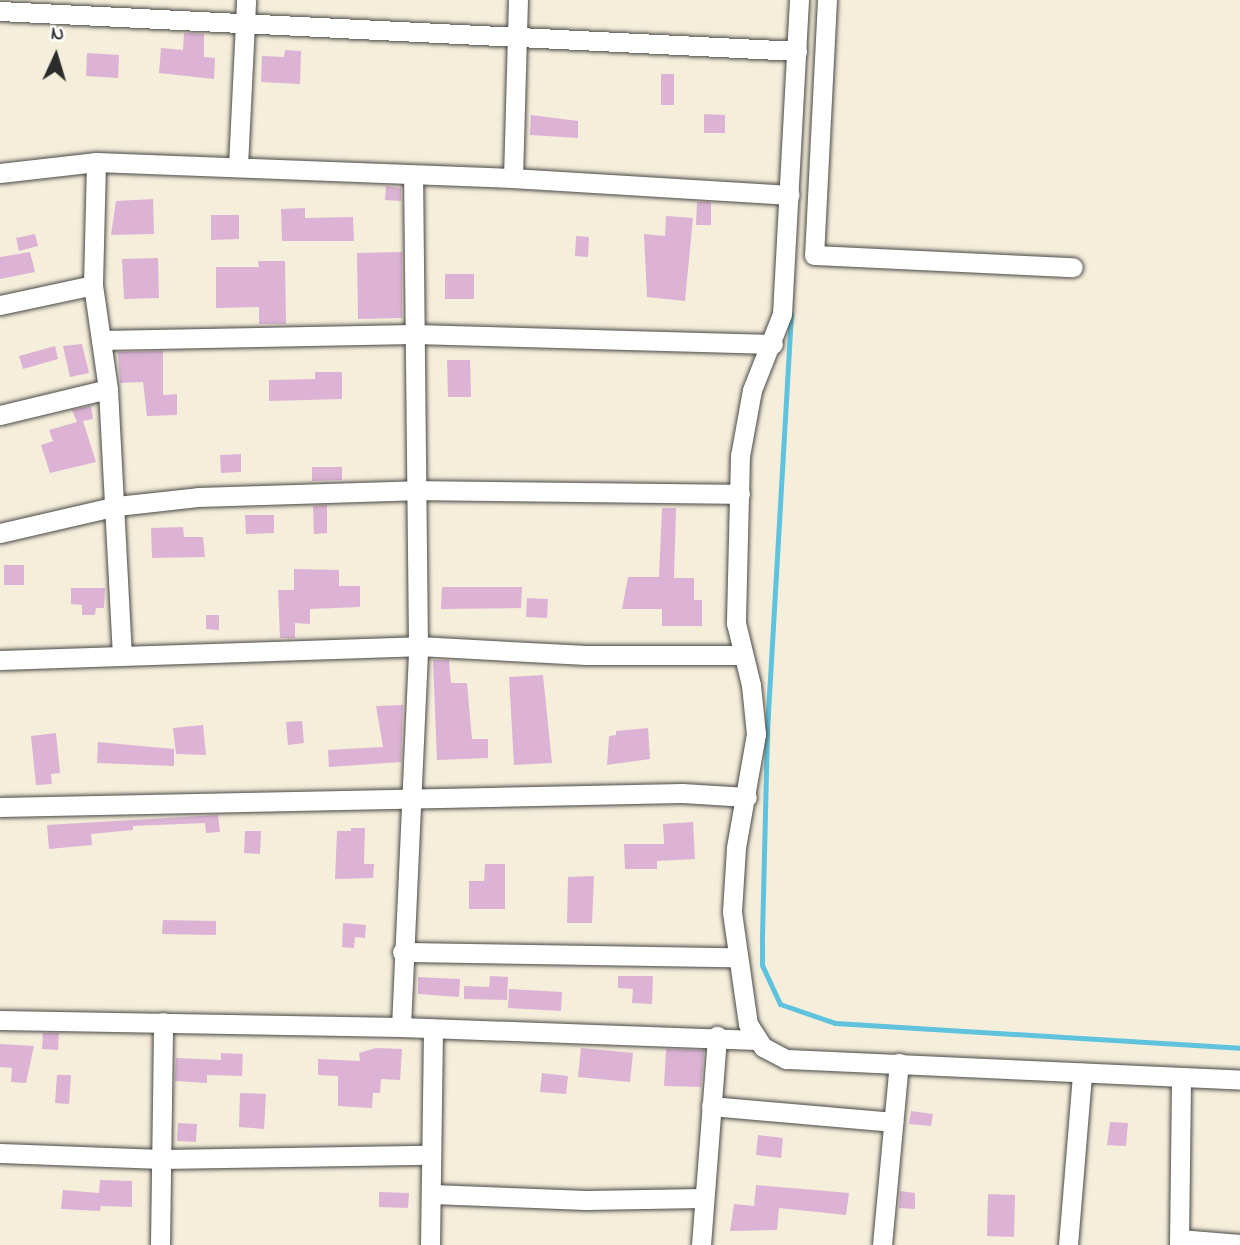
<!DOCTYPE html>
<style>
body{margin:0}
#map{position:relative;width:1240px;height:1245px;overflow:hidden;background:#f5eedb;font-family:"Indie Flower",sans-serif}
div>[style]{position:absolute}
.stream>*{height:5px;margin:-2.5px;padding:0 2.5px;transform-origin:2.5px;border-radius:2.5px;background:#60c3de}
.building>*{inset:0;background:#dcb3d5}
.roads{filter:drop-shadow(0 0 2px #494845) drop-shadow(0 0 2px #494845)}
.minor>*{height:19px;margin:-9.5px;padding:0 9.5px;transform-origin:9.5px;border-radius:9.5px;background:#fff}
span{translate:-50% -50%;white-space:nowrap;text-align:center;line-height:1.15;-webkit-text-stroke:7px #fff;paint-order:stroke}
.north{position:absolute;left:21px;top:21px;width:70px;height:70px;-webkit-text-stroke:5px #fff;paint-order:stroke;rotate:4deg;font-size:19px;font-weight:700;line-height:28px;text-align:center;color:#2b2b2b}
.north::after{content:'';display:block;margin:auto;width:24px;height:32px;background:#2b2b2b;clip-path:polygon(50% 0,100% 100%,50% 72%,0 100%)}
</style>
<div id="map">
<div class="stream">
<i style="left:791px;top:314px;width:418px;rotate:93.3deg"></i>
<i style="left:767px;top:731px;width:209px;rotate:91.4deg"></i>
<i style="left:762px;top:940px;width:25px;rotate:90deg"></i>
<i style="left:762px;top:965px;width:43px;rotate:65.2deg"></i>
<i style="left:780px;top:1004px;width:58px;rotate:19.1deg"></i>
<i style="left:835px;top:1023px;width:406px;rotate:3.5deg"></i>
</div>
<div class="building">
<i style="clip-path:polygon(184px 33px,204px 34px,204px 57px,215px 58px,214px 79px,159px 73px,161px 48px,183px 50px)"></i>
<i style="clip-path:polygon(285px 50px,301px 51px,300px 84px,261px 82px,262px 56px,284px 57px)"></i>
<i style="clip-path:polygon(87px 53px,119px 55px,118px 78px,86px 76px)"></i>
<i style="clip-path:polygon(661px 74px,674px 74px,674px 105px,661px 105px)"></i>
<i style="clip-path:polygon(704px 114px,725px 115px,725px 133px,704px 133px)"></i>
<i style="clip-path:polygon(531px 115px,578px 121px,578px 138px,530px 135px)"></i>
<i style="clip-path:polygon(386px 186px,401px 188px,401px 201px,385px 200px)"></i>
<i style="clip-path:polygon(153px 199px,154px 234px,111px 235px,116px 201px)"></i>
<i style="clip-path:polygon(697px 202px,711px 202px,711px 225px,696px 225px)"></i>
<i style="clip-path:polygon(305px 208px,305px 218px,353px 217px,354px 241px,282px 241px,281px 209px)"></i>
<i style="clip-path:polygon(211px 215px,239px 215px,239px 239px,211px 240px)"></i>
<i style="clip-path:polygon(666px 216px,693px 218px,685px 301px,647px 297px,644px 234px,665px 236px)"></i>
<i style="clip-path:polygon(35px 234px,38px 246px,19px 251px,16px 238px)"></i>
<i style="clip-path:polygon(576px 236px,589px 237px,588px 257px,575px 256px)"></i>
<i style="clip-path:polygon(30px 252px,35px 272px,0 279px,0 257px)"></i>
<i style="clip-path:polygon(402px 252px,402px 318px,358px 319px,357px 253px)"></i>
<i style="clip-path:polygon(158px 258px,159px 298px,124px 299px,122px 259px)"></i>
<i style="clip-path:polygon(258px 261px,285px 261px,286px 324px,259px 324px,259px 307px,216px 308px,216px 267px,259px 267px)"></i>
<i style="clip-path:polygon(445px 274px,474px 274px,474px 299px,445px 299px)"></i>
<i style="clip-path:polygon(82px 344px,89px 373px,70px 377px,63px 346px)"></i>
<i style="clip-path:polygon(55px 346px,58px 359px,23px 369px,19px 356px)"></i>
<i style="clip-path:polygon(163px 351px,163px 395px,177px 394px,177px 415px,147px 416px,143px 382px,120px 383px,118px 352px)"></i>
<i style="clip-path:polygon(447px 360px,470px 360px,471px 397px,448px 397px)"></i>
<i style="clip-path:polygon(315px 372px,342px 372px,342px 399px,269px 401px,269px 380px,315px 379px)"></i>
<i style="clip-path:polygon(91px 406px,93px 419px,83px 421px,96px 462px,50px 473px,41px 445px,53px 441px,49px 430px,77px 422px,72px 410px)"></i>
<i style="clip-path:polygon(241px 454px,241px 472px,221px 473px,220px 455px)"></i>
<i style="clip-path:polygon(312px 467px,342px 467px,342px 480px,312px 481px)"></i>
<i style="clip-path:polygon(327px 505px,327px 533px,314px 534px,313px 506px)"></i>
<i style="clip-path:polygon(662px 508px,676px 508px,674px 578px,694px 578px,694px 600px,702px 600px,702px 626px,662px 626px,662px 609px,622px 609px,628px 577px,659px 577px)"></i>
<i style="clip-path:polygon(245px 515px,274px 515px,274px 533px,246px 534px)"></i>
<i style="clip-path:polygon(183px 527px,184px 537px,203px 537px,205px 557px,152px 558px,151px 528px)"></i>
<i style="clip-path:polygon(4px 565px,24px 565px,24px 585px,4px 585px)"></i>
<i style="clip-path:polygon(294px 569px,339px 570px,339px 586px,360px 586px,360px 607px,310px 609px,310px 624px,295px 623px,295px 638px,280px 638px,278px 590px,294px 590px)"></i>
<i style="clip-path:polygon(442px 587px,522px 587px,521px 608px,441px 609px)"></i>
<i style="clip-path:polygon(71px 588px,105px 588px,104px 608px,96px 608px,95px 615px,82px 615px,82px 605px,71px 604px)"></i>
<i style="clip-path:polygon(527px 598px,548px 599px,547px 618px,526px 617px)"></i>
<i style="clip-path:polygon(206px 615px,219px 615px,219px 630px,206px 629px)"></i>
<i style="clip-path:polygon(433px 660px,449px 660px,451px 683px,467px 683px,472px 739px,488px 739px,488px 758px,437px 760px)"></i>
<i style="clip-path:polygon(543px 675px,552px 763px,514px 765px,509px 677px)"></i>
<i style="clip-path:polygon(403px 705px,401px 762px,329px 767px,328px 750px,383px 747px,376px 706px)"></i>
<i style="clip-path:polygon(302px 721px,304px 743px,288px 745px,286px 722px)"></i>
<i style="clip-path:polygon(203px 725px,206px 755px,176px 754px,173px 728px)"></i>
<i style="clip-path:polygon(648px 728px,650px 759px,607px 765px,609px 736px,616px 735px,616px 731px)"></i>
<i style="clip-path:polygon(56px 733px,60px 773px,51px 774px,52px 784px,36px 785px,31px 736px)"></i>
<i style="clip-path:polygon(98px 742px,174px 749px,174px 766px,97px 763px)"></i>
<i style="clip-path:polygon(218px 815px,220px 832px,206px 833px,205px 823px,133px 826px,133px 830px,91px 834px,92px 845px,49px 849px,47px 825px)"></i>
<i style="clip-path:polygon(693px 822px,695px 859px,657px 861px,657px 869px,625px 869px,624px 844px,664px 844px,663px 824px)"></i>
<i style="clip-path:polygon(351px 828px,365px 828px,364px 864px,374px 864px,373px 878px,335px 879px,337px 831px,351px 831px)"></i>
<i style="clip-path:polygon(245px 831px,261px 831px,260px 854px,244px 853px)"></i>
<i style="clip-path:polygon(485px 864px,505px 864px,505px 909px,469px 909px,469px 881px,484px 881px)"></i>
<i style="clip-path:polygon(594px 876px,592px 923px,567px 923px,568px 877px)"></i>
<i style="clip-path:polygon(163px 920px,216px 921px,216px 935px,162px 934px)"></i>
<i style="clip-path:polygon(343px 923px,366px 925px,365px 938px,355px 937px,354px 948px,342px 947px)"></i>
<i style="clip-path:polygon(490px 976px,508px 977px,507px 1000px,464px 999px,464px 986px,489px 987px)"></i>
<i style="clip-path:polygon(618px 976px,653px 976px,652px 1004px,632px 1003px,633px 989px,618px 988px)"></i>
<i style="clip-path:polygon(418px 977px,460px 979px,459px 997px,418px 994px)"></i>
<i style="clip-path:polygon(509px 989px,562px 992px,561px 1011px,508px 1008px)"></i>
<i style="clip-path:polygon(43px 1033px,59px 1033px,58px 1050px,42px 1049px)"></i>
<i style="clip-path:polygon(0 1044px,34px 1046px,26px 1083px,11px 1082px,12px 1068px,0 1067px)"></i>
<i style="clip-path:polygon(376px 1048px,402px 1049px,400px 1080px,381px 1079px,380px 1093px,373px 1093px,372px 1108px,338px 1106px,338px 1076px,318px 1075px,318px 1059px,360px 1061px,359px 1053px)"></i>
<i style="clip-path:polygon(581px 1048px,633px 1053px,630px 1082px,578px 1077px)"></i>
<i style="clip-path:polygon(666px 1049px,704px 1050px,701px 1087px,664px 1086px)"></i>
<i style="clip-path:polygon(221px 1053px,243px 1054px,242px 1076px,207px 1075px,207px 1083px,175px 1081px,176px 1058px,221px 1060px)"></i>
<i style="clip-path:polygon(542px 1073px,568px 1076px,566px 1094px,540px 1092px)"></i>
<i style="clip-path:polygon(57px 1075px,71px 1075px,69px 1104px,55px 1103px)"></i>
<i style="clip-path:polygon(240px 1093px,266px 1094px,264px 1129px,239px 1127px)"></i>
<i style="clip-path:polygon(911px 1111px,933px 1114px,931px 1126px,909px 1124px)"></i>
<i style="clip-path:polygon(1110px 1122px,1128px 1123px,1126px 1146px,1107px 1145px)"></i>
<i style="clip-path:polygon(178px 1123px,197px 1124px,196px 1142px,177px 1141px)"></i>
<i style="clip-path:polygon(758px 1135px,783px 1138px,781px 1158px,756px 1155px)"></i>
<i style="clip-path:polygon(100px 1180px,132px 1181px,132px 1207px,101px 1206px,100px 1211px,61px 1209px,63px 1190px,99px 1193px)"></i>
<i style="clip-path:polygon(756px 1185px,849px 1193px,846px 1215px,779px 1208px,777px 1230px,730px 1231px,734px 1204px,754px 1206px)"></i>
<i style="clip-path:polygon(900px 1191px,915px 1193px,915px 1209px,899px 1208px)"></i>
<i style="clip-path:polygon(379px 1192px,409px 1193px,408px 1208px,379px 1207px)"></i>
<i style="clip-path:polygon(988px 1194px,1015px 1195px,1014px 1237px,987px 1236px)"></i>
</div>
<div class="roads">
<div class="minor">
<i style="left:799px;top:0;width:314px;rotate:93.1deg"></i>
<i style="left:782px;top:314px;width:82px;rotate:111.5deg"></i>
<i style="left:752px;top:390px;width:67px;rotate:100.3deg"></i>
<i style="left:740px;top:456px;width:167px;rotate:91.4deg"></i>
<i style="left:736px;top:623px;width:64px;rotate:76.4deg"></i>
<i style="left:751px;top:685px;width:49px;rotate:84.2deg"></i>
<i style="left:756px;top:734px;width:116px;rotate:100deg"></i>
<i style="left:736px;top:848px;width:64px;rotate:93.6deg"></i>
<i style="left:732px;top:912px;width:113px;rotate:81.9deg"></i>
<i style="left:748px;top:1024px;width:27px;rotate:57deg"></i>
<i style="left:763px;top:1047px;width:26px;rotate:28deg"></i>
<i style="left:786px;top:1059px;width:454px;rotate:2.6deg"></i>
<i style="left:827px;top:0;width:255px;rotate:92.9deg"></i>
<i style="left:814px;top:255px;width:259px;rotate:2.7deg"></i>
<i style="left:0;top:11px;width:798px;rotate:2.87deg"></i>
<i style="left:96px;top:162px;width:123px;rotate:91.4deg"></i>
<i style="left:93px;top:285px;width:105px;rotate:81.8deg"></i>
<i style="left:108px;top:389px;width:264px;rotate:87deg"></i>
<i style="left:238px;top:166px;width:166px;rotate:-87.2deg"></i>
<i style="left:0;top:173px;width:97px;rotate:-6.5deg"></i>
<i style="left:96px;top:162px;width:417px;rotate:2.2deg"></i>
<i style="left:513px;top:178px;width:277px;rotate:3.5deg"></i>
<i style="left:513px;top:178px;width:178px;rotate:-88.4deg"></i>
<i style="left:0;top:305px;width:95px;rotate:-12.1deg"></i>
<i style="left:101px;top:340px;width:313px;rotate:-1.1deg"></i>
<i style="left:414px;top:334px;width:359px;rotate:1.6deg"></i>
<i style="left:0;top:415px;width:111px;rotate:-13.5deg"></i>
<i style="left:0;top:533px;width:120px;rotate:-13deg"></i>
<i style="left:117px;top:506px;width:81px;rotate:-6.3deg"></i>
<i style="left:198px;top:497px;width:218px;rotate:-1.8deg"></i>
<i style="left:416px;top:490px;width:324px;rotate:0.7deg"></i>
<i style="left:0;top:660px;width:418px;rotate:-1.9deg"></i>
<i style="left:418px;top:646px;width:168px;rotate:3.1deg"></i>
<i style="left:586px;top:655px;width:157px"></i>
<i style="left:0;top:807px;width:682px;rotate:-1.18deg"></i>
<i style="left:682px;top:793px;width:65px;rotate:3.5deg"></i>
<i style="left:402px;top:952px;width:333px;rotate:0.9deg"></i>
<i style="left:0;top:1020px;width:401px;rotate:1deg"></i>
<i style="left:401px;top:1027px;width:356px;rotate:2.1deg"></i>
<i style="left:401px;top:1027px;width:381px;rotate:-87.4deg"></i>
<i style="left:418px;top:646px;width:470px;rotate:-90.6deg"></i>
<i style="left:711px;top:1106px;width:183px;rotate:5deg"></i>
<i style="left:0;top:1153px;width:162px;rotate:2.1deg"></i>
<i style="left:162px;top:1159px;width:267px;rotate:-0.9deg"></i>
<i style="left:432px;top:1194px;width:154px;rotate:2.2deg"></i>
<i style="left:586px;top:1200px;width:117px;rotate:-1deg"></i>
<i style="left:1179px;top:1239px;width:61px;rotate:4.7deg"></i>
<i style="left:160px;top:1245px;width:223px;rotate:-89.2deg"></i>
<i style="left:430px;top:1245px;width:216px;rotate:-89.2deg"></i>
<i style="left:701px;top:1245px;width:210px;rotate:-85.6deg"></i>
<i style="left:882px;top:1245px;width:183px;rotate:-84.7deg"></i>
<i style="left:1068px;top:1245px;width:173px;rotate:-85.3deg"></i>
<i style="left:1179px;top:1245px;width:168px;rotate:-89.3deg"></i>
</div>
</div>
<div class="north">N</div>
</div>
